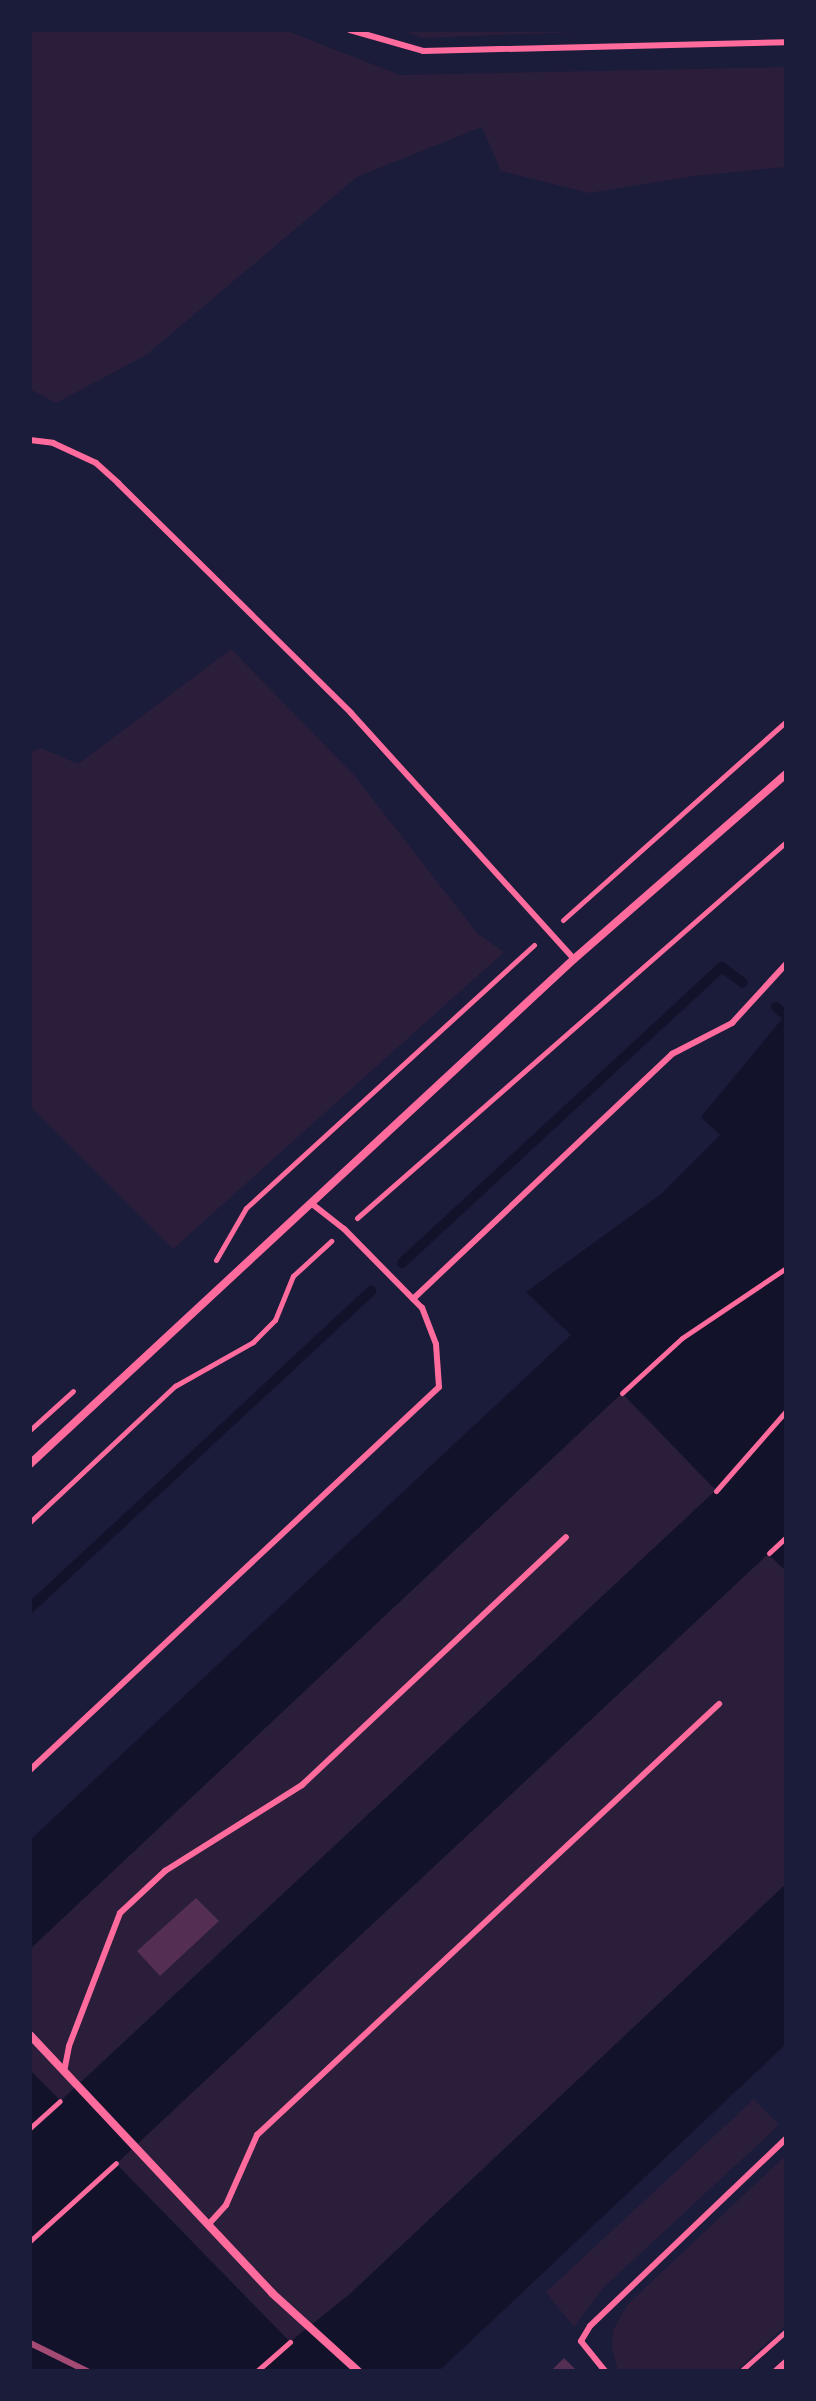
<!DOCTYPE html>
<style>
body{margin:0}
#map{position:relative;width:816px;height:2401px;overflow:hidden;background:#1b1b3a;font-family:"Source Sans 3",sans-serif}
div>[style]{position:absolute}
.green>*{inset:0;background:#2a1e3b}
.water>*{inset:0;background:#12122b}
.stream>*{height:10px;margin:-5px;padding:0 5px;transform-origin:5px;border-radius:5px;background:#12122b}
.building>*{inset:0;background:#542f53}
.path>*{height:5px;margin:-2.5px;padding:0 2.5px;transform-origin:2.5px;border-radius:2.5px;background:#ff6b9d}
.service>*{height:6px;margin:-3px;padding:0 3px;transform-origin:3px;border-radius:3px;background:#ff6b9d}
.minor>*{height:8px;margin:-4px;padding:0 4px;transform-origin:4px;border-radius:4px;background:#ff6b9d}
.rail>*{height:6px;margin:-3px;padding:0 3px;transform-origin:3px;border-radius:3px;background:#a44b75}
span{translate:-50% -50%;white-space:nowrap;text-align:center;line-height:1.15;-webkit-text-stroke:6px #1b1b3a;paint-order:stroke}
.frame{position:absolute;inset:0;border:32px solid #1b1b3a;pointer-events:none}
</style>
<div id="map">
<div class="green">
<i style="clip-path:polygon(30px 30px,285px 30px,400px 75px,786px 67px,786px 167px,694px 176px,589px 193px,501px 171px,482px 127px,357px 177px,146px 355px,56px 403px,30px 389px)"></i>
<i style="clip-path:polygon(400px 30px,629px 30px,423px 38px)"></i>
<i style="clip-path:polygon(231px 649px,353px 774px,478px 934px,504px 952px,173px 1249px,30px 1106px,30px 752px,41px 748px,78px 764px)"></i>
<i style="clip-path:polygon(622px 1393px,716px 1491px,60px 2101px,30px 2070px,30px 1949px)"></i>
<i style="clip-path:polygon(769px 1553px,786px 1571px,786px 1884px,350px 2294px,290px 2342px,116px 2163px)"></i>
<i style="clip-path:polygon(754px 2099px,779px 2125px,602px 2289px,574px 2327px,546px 2292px)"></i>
<i style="clip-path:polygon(786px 2155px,786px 2325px,736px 2371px,618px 2371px,612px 2348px,613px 2330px,628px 2304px)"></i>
</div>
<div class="water">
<i style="clip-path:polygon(786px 1014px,786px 1571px,768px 1554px,116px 2164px,290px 2342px,350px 2294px,786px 1884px,786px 2044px,439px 2371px,30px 2371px,30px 2070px,61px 2101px,716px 1490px,622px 1393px,30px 1949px,30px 1840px,571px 1335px,526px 1292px,661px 1194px,720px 1135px,701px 1117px)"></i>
</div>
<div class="stream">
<i style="left:776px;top:1007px;width:12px;rotate:42deg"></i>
<i style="left:402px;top:1263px;width:436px;rotate:-42.8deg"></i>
<i style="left:722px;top:967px;width:26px;rotate:37deg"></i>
<i style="left:30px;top:1608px;width:466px;rotate:-42.9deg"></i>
</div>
<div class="building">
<i style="clip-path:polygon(196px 1898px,219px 1921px,160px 1976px,137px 1951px)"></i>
<i style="clip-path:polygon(564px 2358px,577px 2371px,551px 2371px)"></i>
</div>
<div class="path">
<i style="left:563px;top:920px;width:299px;rotate:-41.7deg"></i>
<i style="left:357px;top:1218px;width:570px;rotate:-41.23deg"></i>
<i style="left:216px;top:1260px;width:60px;rotate:-60deg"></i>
<i style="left:246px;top:1208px;width:390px;rotate:-42.4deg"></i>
<i style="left:622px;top:1393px;width:81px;rotate:-42.5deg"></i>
<i style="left:682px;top:1338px;width:125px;rotate:-33.9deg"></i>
<i style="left:30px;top:1430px;width:58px;rotate:-42.2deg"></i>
<i style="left:716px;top:1491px;width:106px;rotate:-48.8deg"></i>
<i style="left:30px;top:1522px;width:199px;rotate:-43.2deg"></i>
<i style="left:175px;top:1386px;width:90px;rotate:-29.4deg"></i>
<i style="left:253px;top:1342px;width:31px;rotate:-45deg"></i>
<i style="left:275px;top:1320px;width:48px;rotate:-67.8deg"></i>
<i style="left:293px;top:1276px;width:52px;rotate:-42.6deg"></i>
<i style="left:769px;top:1553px;width:23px;rotate:-43deg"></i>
<i style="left:30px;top:2128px;width:40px;rotate:-42deg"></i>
<i style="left:30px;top:2241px;width:116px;rotate:-42.2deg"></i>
<i style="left:257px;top:2371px;width:44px;rotate:-41.3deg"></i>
<i style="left:741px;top:2371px;width:60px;rotate:-41.6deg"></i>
</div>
<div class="service">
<i style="left:350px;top:30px;width:76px;rotate:16deg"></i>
<i style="left:423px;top:51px;width:363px;rotate:-1.4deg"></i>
<i style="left:30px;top:440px;width:23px;rotate:7deg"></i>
<i style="left:53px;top:443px;width:47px;rotate:24.9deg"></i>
<i style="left:96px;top:463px;width:30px;rotate:42deg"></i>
<i style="left:118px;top:483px;width:327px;rotate:44.6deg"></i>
<i style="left:351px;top:713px;width:332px;rotate:47.8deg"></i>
<i style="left:413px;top:1299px;width:357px;rotate:-43.4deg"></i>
<i style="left:672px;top:1054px;width:68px;rotate:-27.3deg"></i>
<i style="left:732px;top:1023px;width:80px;rotate:-47.5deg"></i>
<i style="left:30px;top:1770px;width:560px;rotate:-43.12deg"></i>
<i style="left:439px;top:1387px;width:43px;rotate:-94deg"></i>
<i style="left:436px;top:1344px;width:39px;rotate:-111deg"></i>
<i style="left:422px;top:1308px;width:111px;rotate:-134.6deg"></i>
<i style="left:344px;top:1229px;width:42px;rotate:-141.8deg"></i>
<i style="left:64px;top:2072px;width:26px;rotate:-79deg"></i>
<i style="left:69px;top:2046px;width:142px;rotate:-69deg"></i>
<i style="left:120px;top:1913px;width:62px;rotate:-43deg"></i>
<i style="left:165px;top:1871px;width:162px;rotate:-32.1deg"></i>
<i style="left:302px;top:1785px;width:362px;rotate:-43.2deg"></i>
<i style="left:208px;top:2225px;width:27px;rotate:-48deg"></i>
<i style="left:226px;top:2205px;width:77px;rotate:-66.1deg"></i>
<i style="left:257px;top:2135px;width:632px;rotate:-43.01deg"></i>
<i style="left:605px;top:2371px;width:38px;rotate:-129deg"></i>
<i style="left:581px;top:2341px;width:17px;rotate:-59deg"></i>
<i style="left:590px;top:2326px;width:271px;rotate:-43.7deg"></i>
</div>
<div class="minor">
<i style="left:30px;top:1464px;width:742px;rotate:-42.87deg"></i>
<i style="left:574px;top:959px;width:281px;rotate:-41.1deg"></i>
<i style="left:30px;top:2035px;width:354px;rotate:46.8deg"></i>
<i style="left:272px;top:2293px;width:116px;rotate:42.2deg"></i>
<i style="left:777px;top:2371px;width:12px;rotate:-42deg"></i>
</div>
<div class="rail">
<i style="left:30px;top:2343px;width:64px;rotate:26.2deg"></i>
</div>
<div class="frame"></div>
</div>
